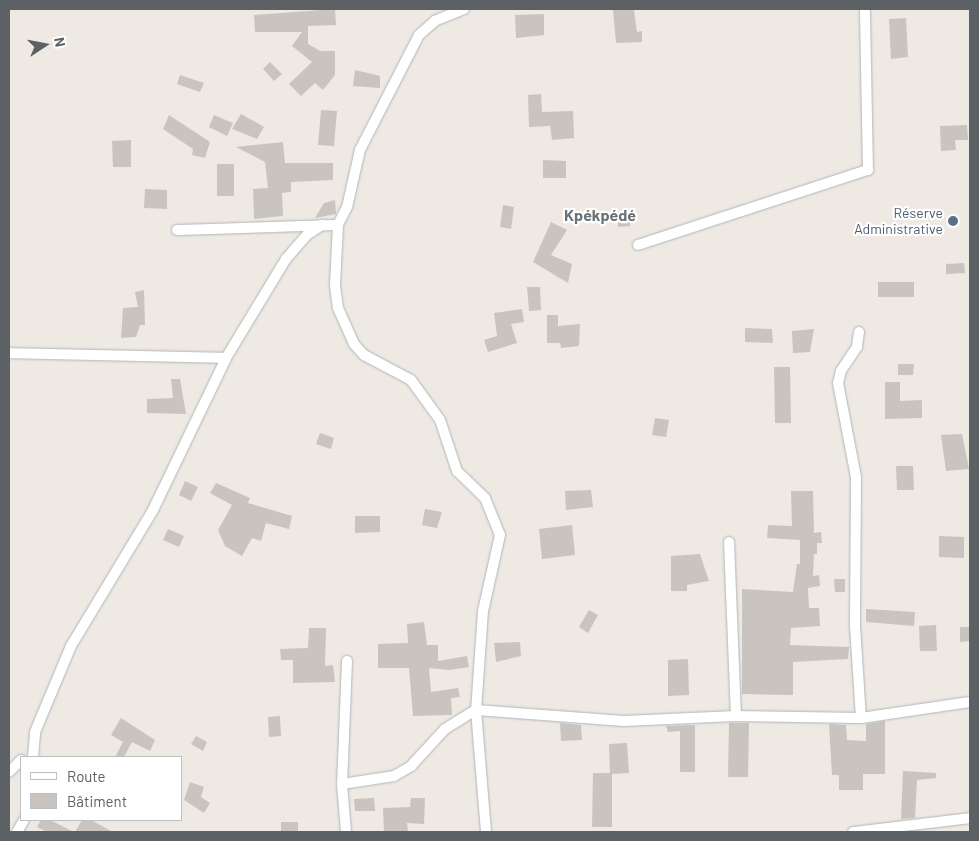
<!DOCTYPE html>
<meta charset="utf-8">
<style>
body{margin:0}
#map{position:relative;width:979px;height:841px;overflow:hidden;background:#eee9e3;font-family:Barlow,sans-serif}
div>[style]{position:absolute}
.building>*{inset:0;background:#c9c4bf}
.roads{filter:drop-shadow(0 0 1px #b1b5b8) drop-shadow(0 0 1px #b1b5b8)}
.street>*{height:10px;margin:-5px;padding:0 5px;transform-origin:5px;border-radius:5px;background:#fff}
.dots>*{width:14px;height:14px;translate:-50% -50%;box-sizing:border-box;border:2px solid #fff;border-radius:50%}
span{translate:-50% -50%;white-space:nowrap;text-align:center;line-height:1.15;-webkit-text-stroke:4.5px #fff;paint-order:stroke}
.service-label{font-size:14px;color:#4e5e75}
.right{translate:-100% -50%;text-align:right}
.quarter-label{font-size:16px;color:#6c7376;font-weight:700}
.frame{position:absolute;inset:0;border:10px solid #5b6164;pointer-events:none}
.legend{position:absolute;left:20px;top:756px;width:162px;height:65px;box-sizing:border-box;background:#fff;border:1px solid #bdc0c1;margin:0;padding:6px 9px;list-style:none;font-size:15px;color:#5b6164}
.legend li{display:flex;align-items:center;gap:10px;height:25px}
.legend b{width:25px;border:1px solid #bdc0c1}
.north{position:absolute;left:20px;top:20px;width:50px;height:50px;-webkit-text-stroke:4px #fff;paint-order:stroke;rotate:79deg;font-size:14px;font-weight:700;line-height:20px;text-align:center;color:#5b6164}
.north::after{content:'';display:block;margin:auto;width:18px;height:22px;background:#5b6164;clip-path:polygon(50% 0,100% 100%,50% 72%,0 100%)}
</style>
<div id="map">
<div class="building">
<i style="clip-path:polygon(335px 9px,336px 25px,308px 26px,308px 44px,320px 51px,335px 51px,335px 75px,323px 90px,315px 83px,301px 96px,289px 84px,312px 62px,292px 46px,302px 32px,255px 32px,254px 15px)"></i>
<i style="clip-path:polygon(613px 9px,634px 10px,637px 32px,642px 31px,642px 42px,616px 43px)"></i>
<i style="clip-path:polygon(544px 14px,544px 35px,516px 38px,515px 15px)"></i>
<i style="clip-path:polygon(906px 18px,908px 57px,891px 59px,889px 19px)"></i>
<i style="clip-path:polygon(270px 62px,282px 74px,274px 81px,263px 69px)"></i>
<i style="clip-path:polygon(355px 70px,380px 76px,380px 88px,353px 86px)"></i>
<i style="clip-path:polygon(180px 75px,204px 83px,200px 92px,177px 84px)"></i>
<i style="clip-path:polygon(541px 94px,542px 112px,573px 111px,574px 138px,552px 140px,550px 126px,529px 127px,528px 95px)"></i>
<i style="clip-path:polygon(321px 110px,337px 111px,334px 146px,318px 145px)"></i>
<i style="clip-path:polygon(241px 114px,264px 127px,257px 139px,232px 129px)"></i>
<i style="clip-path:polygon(169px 115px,210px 142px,205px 158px,192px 155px,193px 149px,163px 129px)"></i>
<i style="clip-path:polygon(214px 115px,233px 123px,227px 136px,209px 127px)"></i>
<i style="clip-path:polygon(967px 125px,968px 140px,955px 140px,956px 150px,941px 151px,940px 126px)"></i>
<i style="clip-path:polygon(131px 140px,131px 167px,113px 167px,112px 141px)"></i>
<i style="clip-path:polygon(283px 142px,285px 163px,333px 163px,333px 180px,291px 182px,291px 192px,282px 193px,283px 216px,254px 219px,253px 189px,268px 188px,265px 162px,236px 147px)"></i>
<i style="clip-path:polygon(543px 160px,566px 161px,566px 178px,543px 178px)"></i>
<i style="clip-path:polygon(217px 164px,234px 164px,234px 196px,217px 196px)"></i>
<i style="clip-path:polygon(145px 189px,167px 190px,167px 209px,144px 208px)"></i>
<i style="clip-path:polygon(335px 200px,336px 214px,315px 218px,324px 203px)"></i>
<i style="clip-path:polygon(503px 205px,514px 207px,511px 229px,500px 227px)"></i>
<i style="clip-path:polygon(618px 213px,630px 213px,630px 226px,618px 227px)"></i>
<i style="clip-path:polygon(551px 222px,567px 230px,551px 255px,572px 264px,568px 283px,533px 262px)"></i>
<i style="clip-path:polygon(964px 263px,965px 273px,946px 274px,946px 264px)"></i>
<i style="clip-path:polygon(878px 282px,914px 282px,914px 297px,878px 297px)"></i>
<i style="clip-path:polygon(527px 287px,540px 287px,541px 310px,529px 311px)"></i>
<i style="clip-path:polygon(144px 290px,145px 325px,140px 325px,136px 337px,121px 338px,123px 308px,138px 307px,135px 292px)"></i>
<i style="clip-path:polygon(522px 309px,524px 322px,511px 324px,517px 343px,488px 352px,484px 340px,497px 336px,494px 313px)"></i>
<i style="clip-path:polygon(547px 315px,558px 315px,558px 326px,580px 324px,579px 346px,561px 348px,560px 343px,547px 343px)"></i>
<i style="clip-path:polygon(745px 328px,772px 329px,773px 343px,745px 342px)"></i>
<i style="clip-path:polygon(814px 329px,810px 352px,793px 353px,792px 331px)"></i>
<i style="clip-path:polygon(898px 364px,914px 364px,913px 375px,898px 375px)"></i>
<i style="clip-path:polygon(774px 367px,790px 367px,791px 423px,775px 423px)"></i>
<i style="clip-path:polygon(171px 379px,180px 379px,186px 414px,147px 413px,147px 399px,173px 398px)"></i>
<i style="clip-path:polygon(885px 382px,900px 382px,900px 401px,922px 400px,922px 418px,885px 419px)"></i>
<i style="clip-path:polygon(655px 418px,669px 420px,666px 437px,652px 435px)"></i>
<i style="clip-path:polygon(320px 433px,334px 438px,331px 449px,316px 444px)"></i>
<i style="clip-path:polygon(962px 434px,969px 469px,946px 471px,941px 435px)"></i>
<i style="clip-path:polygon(896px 466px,913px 466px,914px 490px,897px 490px)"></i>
<i style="clip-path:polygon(185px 481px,198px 487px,191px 501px,179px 495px)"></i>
<i style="clip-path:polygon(216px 483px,250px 498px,248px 503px,292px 516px,289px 529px,266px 523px,261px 541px,252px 538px,242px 556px,225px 546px,218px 530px,232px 505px,210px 493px)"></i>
<i style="clip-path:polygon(591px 490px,593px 507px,566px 510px,565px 491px)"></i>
<i style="clip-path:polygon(791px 491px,813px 491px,814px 533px,821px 532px,822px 543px,817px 543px,817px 554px,814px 554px,813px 576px,819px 575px,820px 586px,808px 588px,809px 608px,819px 608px,820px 626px,791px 628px,790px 645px,849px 647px,848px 659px,793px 662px,793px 695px,742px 694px,742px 589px,793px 592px,797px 564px,800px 564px,800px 540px,767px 538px,768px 525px,792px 526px)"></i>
<i style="clip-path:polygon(425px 509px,442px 512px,437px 528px,422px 525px)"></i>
<i style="clip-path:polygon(355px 516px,380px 516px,380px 532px,355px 533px)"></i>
<i style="clip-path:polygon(572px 525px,575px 555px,542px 559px,539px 529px)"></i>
<i style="clip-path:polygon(168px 529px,184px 536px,179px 547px,163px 540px)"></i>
<i style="clip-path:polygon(939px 536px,964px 537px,964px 558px,939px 557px)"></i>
<i style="clip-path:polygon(700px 554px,709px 581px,687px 585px,687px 591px,671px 591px,671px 556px)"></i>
<i style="clip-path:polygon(834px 579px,845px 579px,845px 592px,835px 592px)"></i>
<i style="clip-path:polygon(866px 609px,915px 612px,914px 626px,866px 622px)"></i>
<i style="clip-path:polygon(589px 610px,598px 615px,588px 633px,579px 627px)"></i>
<i style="clip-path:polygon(424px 622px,427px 645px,438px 645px,438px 661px,467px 656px,469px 667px,449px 670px,429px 668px,431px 692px,458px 688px,460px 697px,451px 698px,452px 715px,413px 716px,409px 668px,378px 668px,378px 644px,408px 643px,407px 624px)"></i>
<i style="clip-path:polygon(936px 625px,937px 651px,920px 651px,919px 626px)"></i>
<i style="clip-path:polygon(960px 627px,969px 627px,969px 641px,960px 642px)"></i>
<i style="clip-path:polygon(309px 628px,326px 628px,325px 666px,333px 665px,335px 682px,293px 683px,293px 660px,281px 660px,280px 649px,308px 648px)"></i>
<i style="clip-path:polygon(520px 642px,521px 656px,496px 662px,494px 643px)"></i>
<i style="clip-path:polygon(688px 659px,689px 695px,668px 696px,668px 660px)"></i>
<i style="clip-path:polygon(280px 716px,281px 736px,269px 737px,268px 717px)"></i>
<i style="clip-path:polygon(121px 718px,155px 740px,150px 751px,132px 742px,124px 757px,115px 757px,123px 742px,111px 735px)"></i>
<i style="clip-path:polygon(885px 721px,885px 774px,863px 774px,863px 790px,839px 790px,839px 775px,832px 775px,829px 724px,846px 725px,847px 740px,866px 741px,866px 724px)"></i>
<i style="clip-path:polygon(560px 723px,581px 725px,582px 740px,561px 741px)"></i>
<i style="clip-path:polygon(729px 723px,749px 723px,748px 777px,728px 777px)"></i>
<i style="clip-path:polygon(695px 725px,695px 772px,680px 772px,680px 731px,668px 732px,666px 726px)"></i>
<i style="clip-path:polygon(196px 736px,207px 742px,203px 751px,191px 744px)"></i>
<i style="clip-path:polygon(627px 743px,629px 773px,612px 774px,612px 827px,592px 827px,593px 773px,610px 773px,609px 744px)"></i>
<i style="clip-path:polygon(903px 771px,936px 773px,936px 778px,917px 780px,915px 818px,901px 819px)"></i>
<i style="clip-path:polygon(190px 782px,204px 787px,201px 797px,210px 803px,204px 813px,184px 800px)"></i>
<i style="clip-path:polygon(374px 798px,375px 811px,355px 811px,354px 799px)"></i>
<i style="clip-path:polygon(411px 798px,425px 798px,424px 824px,407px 823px,408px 832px,384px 832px,383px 808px,410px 807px)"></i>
<i style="clip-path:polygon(41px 820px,50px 820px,74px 832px,47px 832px,37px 827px)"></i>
<i style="clip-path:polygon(82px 820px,91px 820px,113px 832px,75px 832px)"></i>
<i style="clip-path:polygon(281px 822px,298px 822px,298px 832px,281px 832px)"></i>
</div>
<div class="roads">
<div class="street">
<i style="left:464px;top:9px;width:31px;rotate:158deg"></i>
<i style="left:435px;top:21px;width:21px;rotate:139deg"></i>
<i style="left:419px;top:35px;width:129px;rotate:117.2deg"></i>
<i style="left:360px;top:150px;width:58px;rotate:102.8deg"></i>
<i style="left:347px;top:207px;width:20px;rotate:117deg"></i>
<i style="left:338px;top:225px;width:60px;rotate:92.9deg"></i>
<i style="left:335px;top:285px;width:23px;rotate:83deg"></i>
<i style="left:338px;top:308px;width:39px;rotate:66deg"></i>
<i style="left:354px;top:344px;width:15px;rotate:48deg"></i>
<i style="left:364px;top:355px;width:53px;rotate:28deg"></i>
<i style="left:411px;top:380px;width:49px;rotate:54.1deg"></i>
<i style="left:440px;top:420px;width:54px;rotate:71.6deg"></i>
<i style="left:457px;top:471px;width:39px;rotate:44deg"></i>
<i style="left:485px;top:498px;width:40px;rotate:68deg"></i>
<i style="left:500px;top:535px;width:78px;rotate:102.6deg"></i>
<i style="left:483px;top:611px;width:99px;rotate:94deg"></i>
<i style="left:476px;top:710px;width:122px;rotate:85.3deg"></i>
<i style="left:177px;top:230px;width:161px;rotate:-1.8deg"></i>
<i style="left:638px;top:245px;width:242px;rotate:-18.1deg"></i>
<i style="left:868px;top:170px;width:161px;rotate:-91.1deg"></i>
<i style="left:859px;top:332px;width:15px;rotate:98deg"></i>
<i style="left:857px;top:347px;width:29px;rotate:124deg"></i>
<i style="left:841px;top:371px;width:12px;rotate:104deg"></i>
<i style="left:838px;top:383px;width:96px;rotate:79.2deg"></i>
<i style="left:856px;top:477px;width:149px;rotate:90.4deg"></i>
<i style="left:855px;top:626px;width:92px;rotate:86.3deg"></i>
<i style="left:9px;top:353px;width:217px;rotate:1.3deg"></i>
<i style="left:729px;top:542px;width:174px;rotate:87.7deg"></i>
<i style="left:347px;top:661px;width:123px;rotate:92.3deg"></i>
<i style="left:342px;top:784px;width:53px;rotate:-8.7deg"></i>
<i style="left:394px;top:776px;width:20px;rotate:-30deg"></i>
<i style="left:411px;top:766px;width:50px;rotate:-47.4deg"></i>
<i style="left:445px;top:729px;width:36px;rotate:-32deg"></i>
<i style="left:476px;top:710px;width:148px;rotate:4.3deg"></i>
<i style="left:624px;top:721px;width:112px;rotate:-2.6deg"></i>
<i style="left:736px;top:716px;width:125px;rotate:0.9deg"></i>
<i style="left:861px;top:718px;width:110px;rotate:-8.4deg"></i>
<i style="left:33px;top:757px;width:25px;rotate:-85deg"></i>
<i style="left:35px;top:732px;width:93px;rotate:-67.3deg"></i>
<i style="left:71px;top:646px;width:159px;rotate:-58.9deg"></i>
<i style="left:153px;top:510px;width:169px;rotate:-64.3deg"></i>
<i style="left:226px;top:358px;width:116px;rotate:-58.8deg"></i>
<i style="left:286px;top:259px;width:33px;rotate:-49deg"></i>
<i style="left:308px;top:234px;width:17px;rotate:-33deg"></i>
<i style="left:9px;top:772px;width:17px;rotate:-45deg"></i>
<i style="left:342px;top:784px;width:48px;rotate:85.2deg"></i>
<i style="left:17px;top:832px;width:14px;rotate:-60deg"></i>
<i style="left:853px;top:832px;width:118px;rotate:-6.8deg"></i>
</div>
</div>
<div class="dots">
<i style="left:953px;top:221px;background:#5c6f8a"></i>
</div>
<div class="service-label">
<span class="right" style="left:943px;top:221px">Réserve<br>Administrative</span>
</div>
<div class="quarter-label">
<span style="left:600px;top:215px">Kpékpédé</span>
</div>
<div class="frame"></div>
<ul class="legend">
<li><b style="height:6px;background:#fff"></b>Route</li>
<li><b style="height:14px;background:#c9c4bf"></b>Bâtiment</li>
</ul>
<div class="north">N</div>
</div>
